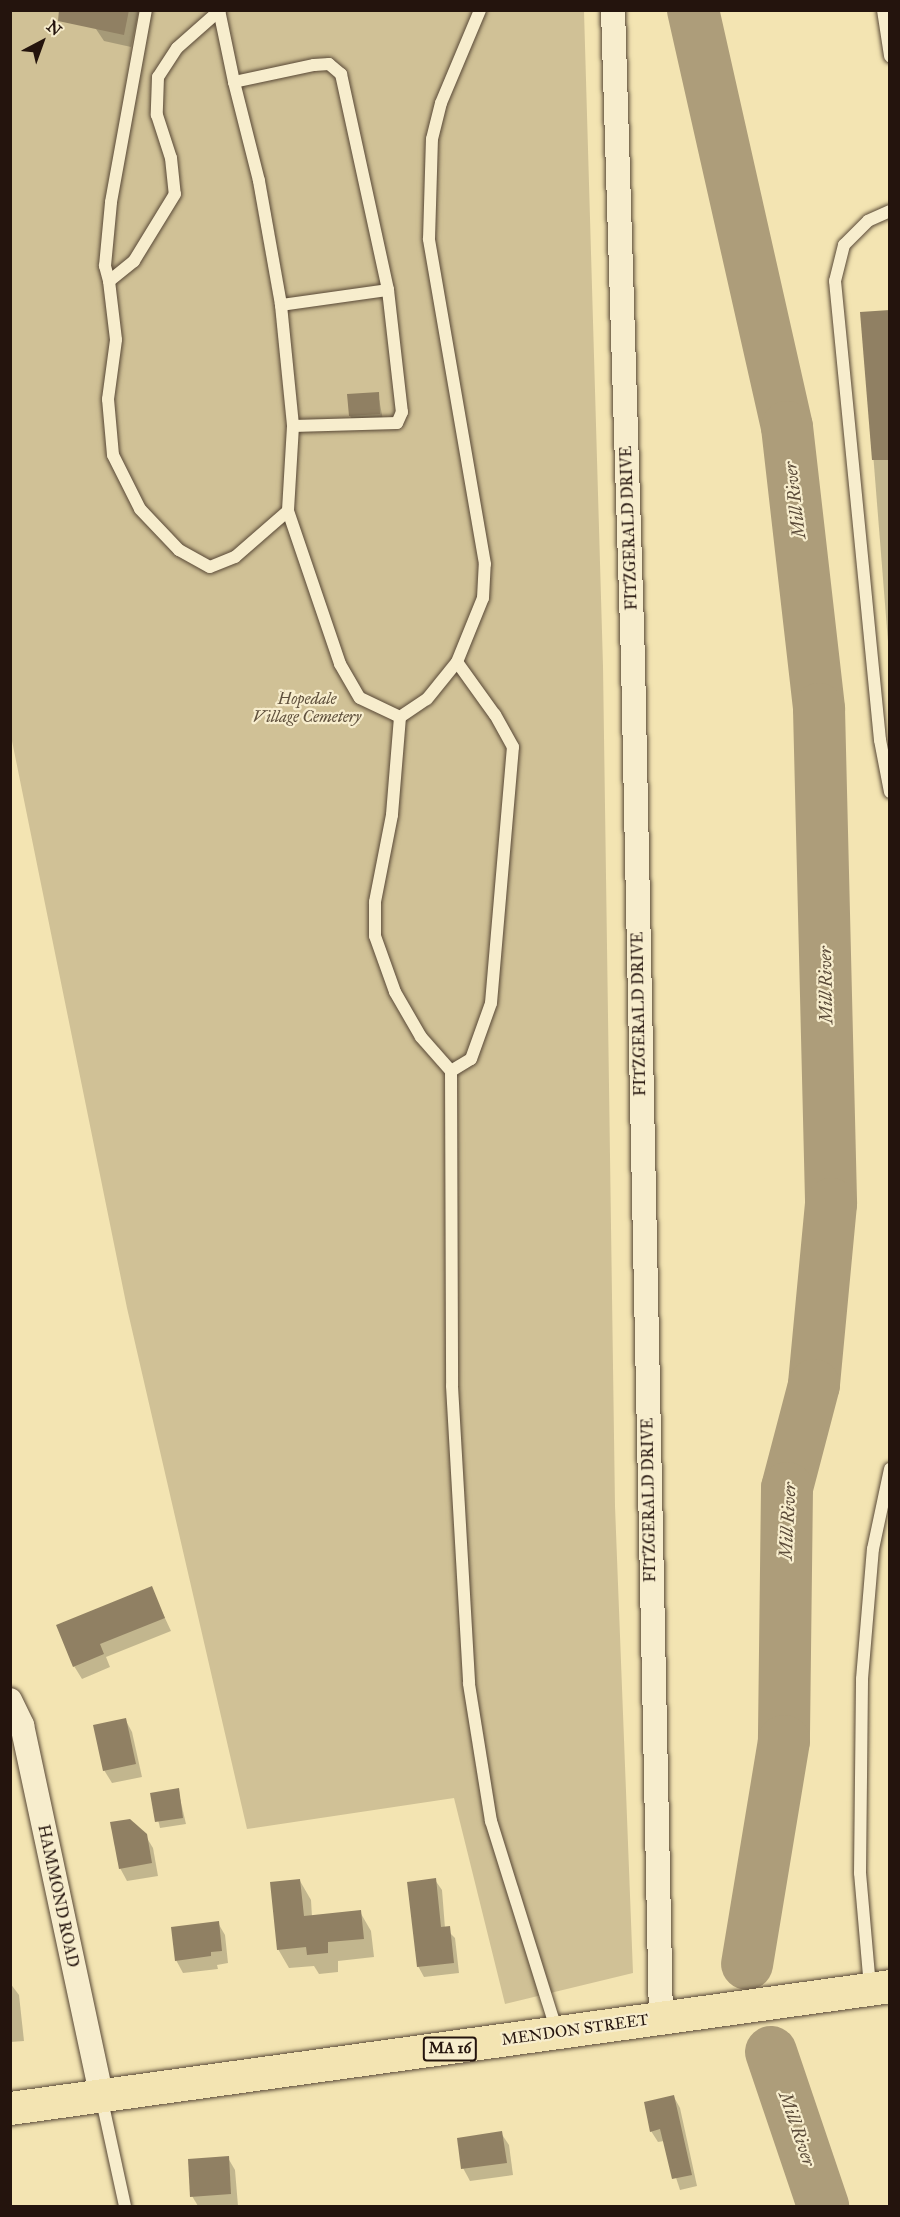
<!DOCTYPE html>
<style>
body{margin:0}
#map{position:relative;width:900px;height:2217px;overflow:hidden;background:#f3e4b2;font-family:"IM FELL Great Primer",serif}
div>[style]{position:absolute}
.green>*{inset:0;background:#d0c196}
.shadow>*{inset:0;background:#0003}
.river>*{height:52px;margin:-26px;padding:0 26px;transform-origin:26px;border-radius:26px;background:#ad9d7a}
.building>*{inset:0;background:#908063}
.roads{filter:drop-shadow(0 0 2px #584836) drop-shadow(0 0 2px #584836)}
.lane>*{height:12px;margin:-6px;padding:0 6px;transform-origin:6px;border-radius:6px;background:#f7edcd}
.street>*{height:24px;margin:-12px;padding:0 12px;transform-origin:12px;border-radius:12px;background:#f7edcd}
.primary>*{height:33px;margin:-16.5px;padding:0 16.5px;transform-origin:16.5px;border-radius:16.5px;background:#f3e4b2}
span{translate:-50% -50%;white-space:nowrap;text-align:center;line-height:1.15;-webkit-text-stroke:4.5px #f7edcd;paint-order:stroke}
.shield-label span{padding:2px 4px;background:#f7edcd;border:2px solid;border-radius:4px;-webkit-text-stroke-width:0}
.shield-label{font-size:15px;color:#24140d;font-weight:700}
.street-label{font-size:16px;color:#24140d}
.park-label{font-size:16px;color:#60513d;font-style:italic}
.water-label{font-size:18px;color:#5b4b39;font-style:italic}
.frame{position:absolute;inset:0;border:12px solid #24140d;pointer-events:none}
.north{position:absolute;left:12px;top:12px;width:60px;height:60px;-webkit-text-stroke:4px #f7edcd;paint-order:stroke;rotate:41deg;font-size:16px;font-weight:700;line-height:24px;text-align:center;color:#24140d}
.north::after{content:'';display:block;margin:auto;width:21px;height:27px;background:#24140d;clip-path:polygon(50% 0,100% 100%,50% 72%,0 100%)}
</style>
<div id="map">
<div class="green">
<i style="clip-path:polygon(10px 11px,584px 11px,603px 666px,615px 1506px,633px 1973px,505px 2004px,454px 1798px,247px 1829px,127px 1308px,11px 736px)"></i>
</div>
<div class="shadow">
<i style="clip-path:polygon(100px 10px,139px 10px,131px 47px,104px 41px,96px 29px)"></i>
<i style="clip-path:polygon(890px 311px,890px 667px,862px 314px)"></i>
<i style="clip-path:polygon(378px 394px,383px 420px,354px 422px,350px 416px)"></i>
<i style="clip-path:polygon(151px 1588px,171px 1631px,106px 1657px,110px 1667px,82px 1679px,74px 1666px)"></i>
<i style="clip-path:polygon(125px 1719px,132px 1732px,142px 1777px,112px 1783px,104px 1770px)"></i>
<i style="clip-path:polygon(178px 1790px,186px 1824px,160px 1828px,152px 1794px)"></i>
<i style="clip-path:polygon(145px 1835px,153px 1848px,158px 1876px,127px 1881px,120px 1868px)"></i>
<i style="clip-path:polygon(435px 1880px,442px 1890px,445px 1928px,455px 1938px,459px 1973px,424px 1977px,418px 1966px)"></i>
<i style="clip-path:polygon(300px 1881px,311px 1900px,312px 1917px,360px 1912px,371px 1931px,374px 1957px,338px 1961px,338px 1972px,319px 1974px,314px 1966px,289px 1968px,278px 1949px)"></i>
<i style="clip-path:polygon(218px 1923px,225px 1935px,228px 1963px,217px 1965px,218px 1969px,183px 1973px,176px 1960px)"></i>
<i style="clip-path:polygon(10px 1983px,19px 1995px,24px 2041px,10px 2042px)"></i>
<i style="clip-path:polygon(674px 2097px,680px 2108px,697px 2186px,680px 2190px,664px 2141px,658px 2142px,651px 2131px)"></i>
<i style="clip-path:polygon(501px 2133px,509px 2145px,513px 2175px,470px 2181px,463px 2168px)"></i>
<i style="clip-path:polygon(228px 2158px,235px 2170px,238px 2206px,198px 2206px,192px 2196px)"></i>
</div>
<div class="river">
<i style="left:693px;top:10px;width:427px;rotate:77.3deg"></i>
<i style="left:787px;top:427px;width:284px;rotate:83.5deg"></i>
<i style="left:819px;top:709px;width:495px;rotate:88.6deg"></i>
<i style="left:831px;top:1204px;width:182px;rotate:95.4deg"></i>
<i style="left:814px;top:1385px;width:106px;rotate:104.7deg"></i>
<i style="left:787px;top:1488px;width:253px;rotate:90.7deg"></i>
<i style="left:784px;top:1741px;width:226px;rotate:99.4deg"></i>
<i style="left:771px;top:2052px;width:163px;rotate:71.3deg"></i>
</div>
<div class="building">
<i style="clip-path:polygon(59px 10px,129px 10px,124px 35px,58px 21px)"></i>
<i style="clip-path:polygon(890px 310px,890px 460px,872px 460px,860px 312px)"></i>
<i style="clip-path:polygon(379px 392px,380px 414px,349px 416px,347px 394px)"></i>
<i style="clip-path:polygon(152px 1586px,165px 1618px,100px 1644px,104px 1654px,73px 1667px,56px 1625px)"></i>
<i style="clip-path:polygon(126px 1718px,136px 1764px,103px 1771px,93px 1725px)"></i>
<i style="clip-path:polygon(179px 1788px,183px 1818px,155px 1822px,150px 1793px)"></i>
<i style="clip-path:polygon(130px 1819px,147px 1834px,152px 1863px,119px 1869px,110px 1822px)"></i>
<i style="clip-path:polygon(436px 1878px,441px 1927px,450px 1926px,454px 1963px,417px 1967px,407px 1882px)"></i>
<i style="clip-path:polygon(300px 1879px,304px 1916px,361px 1910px,364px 1939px,328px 1942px,328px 1953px,307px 1955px,306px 1947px,277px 1950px,270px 1882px)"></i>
<i style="clip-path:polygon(219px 1921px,222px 1951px,211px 1952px,211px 1956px,175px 1961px,171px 1927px)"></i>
<i style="clip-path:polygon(674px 2095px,692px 2175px,672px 2179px,660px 2129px,650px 2132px,644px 2102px)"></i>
<i style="clip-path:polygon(502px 2131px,507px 2163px,461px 2169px,457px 2138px)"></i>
<i style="clip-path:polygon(229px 2156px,231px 2194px,190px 2197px,188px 2159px)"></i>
</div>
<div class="roads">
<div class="lane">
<i style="left:219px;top:10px;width:74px;rotate:78.2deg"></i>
<i style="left:234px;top:82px;width:82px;rotate:-12deg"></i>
<i style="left:314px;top:65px;width:15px;rotate:-4deg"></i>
<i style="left:329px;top:64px;width:16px;rotate:40deg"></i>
<i style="left:341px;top:74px;width:221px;rotate:77.7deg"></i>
<i style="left:388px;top:290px;width:123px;rotate:83.5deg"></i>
<i style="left:402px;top:412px;width:12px;rotate:114deg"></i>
<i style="left:397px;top:423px;width:104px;rotate:178.3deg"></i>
<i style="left:293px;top:426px;width:85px;rotate:93.4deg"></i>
<i style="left:220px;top:10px;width:57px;rotate:138.5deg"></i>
<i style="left:177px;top:48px;width:35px;rotate:123deg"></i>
<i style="left:158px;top:77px;width:38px;rotate:92deg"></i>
<i style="left:157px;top:115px;width:45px;rotate:72deg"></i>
<i style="left:171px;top:158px;width:36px;rotate:84deg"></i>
<i style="left:175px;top:194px;width:79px;rotate:121.5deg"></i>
<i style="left:134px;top:261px;width:32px;rotate:141deg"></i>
<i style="left:109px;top:281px;width:59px;rotate:83.2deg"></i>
<i style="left:116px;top:340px;width:60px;rotate:97.7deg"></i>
<i style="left:108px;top:399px;width:56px;rotate:84.9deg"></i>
<i style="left:113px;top:455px;width:60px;rotate:63.4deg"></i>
<i style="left:140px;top:509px;width:57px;rotate:46.4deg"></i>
<i style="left:179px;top:550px;width:35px;rotate:29deg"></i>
<i style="left:210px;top:567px;width:27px;rotate:-22deg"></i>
<i style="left:235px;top:557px;width:70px;rotate:-41deg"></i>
<i style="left:288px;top:511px;width:162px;rotate:71.2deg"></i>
<i style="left:340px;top:664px;width:39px;rotate:60deg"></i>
<i style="left:360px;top:698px;width:44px;rotate:25.4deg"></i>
<i style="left:400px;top:717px;width:98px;rotate:94.7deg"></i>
<i style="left:392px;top:815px;width:89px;rotate:101.1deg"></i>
<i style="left:375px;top:902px;width:34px;rotate:90deg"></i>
<i style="left:375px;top:936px;width:59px;rotate:70.3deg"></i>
<i style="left:395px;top:992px;width:52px;rotate:60deg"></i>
<i style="left:421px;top:1037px;width:45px;rotate:48.6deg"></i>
<i style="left:451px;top:1071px;width:315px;rotate:89.8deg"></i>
<i style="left:452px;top:1386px;width:298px;rotate:86.7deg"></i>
<i style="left:469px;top:1684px;width:139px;rotate:80.9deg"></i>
<i style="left:491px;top:1821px;width:221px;rotate:72.6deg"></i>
<i style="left:883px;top:10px;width:47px;rotate:81.3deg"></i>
<i style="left:234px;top:82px;width:102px;rotate:75.8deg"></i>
<i style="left:259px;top:181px;width:126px;rotate:79.9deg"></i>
<i style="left:281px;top:305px;width:108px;rotate:-8deg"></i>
<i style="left:890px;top:211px;width:24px;rotate:156deg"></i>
<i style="left:868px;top:221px;width:34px;rotate:135deg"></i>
<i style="left:844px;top:245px;width:37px;rotate:104deg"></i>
<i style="left:835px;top:281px;width:461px;rotate:84.4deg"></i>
<i style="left:880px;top:740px;width:53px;rotate:79.1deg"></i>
<i style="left:109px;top:281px;width:16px;rotate:-105deg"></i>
<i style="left:105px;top:266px;width:64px;rotate:-84.6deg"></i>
<i style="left:111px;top:202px;width:195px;rotate:-79.7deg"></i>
<i style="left:281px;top:305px;width:122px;rotate:84.3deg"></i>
<i style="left:400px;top:717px;width:32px;rotate:-34deg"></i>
<i style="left:427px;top:699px;width:48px;rotate:-51deg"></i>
<i style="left:451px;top:1071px;width:23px;rotate:-31deg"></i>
<i style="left:471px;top:1059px;width:59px;rotate:-70.3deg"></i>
<i style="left:491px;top:1003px;width:257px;rotate:-85.1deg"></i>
<i style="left:513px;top:747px;width:37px;rotate:-119deg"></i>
<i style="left:495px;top:715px;width:65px;rotate:-125.6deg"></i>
<i style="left:457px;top:662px;width:69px;rotate:-67.9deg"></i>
<i style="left:483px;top:598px;width:34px;rotate:-87deg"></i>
<i style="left:485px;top:564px;width:330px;rotate:-99.8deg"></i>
<i style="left:429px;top:239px;width:100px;rotate:-88.3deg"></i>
<i style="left:432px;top:139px;width:37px;rotate:-76deg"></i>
<i style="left:441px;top:103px;width:101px;rotate:-67.2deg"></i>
<i style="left:870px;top:1987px;width:114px;rotate:-95deg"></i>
<i style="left:860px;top:1873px;width:194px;rotate:-89.4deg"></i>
<i style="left:862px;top:1679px;width:130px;rotate:-85.2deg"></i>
<i style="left:873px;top:1549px;width:82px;rotate:-78deg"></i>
<i style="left:101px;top:2096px;width:113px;rotate:77.7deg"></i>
</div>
<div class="street">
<i style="left:613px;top:10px;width:651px;rotate:88.24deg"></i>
<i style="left:633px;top:661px;width:1357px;rotate:88.82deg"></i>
<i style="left:10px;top:1700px;width:28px;rotate:64deg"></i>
<i style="left:22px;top:1725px;width:378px;rotate:77.9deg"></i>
</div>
<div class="primary">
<i style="left:10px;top:2108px;width:888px;rotate:-7.89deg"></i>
</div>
</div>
<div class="shield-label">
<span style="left:450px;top:2049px">MA 16</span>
</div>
<div class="street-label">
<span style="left:629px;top:528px;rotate:-92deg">FITZGERALD DRIVE</span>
<span style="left:639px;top:1014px;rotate:-91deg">FITZGERALD DRIVE</span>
<span style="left:649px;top:1500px;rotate:-91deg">FITZGERALD DRIVE</span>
<span style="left:58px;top:1896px;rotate:78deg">HAMMOND ROAD</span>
<span style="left:575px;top:2030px;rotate:-8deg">MENDON STREET</span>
</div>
<div class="park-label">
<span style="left:307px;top:708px">Hopedale<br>Village Cemetery</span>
</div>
<div class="water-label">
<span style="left:795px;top:500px;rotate:-97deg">Mill River</span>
<span style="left:826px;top:985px;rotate:-91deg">Mill River</span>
<span style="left:788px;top:1521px;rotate:-87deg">Mill River</span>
<span style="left:797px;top:2129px;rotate:71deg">Mill River</span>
</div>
<div class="frame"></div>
<div class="north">N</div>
</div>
